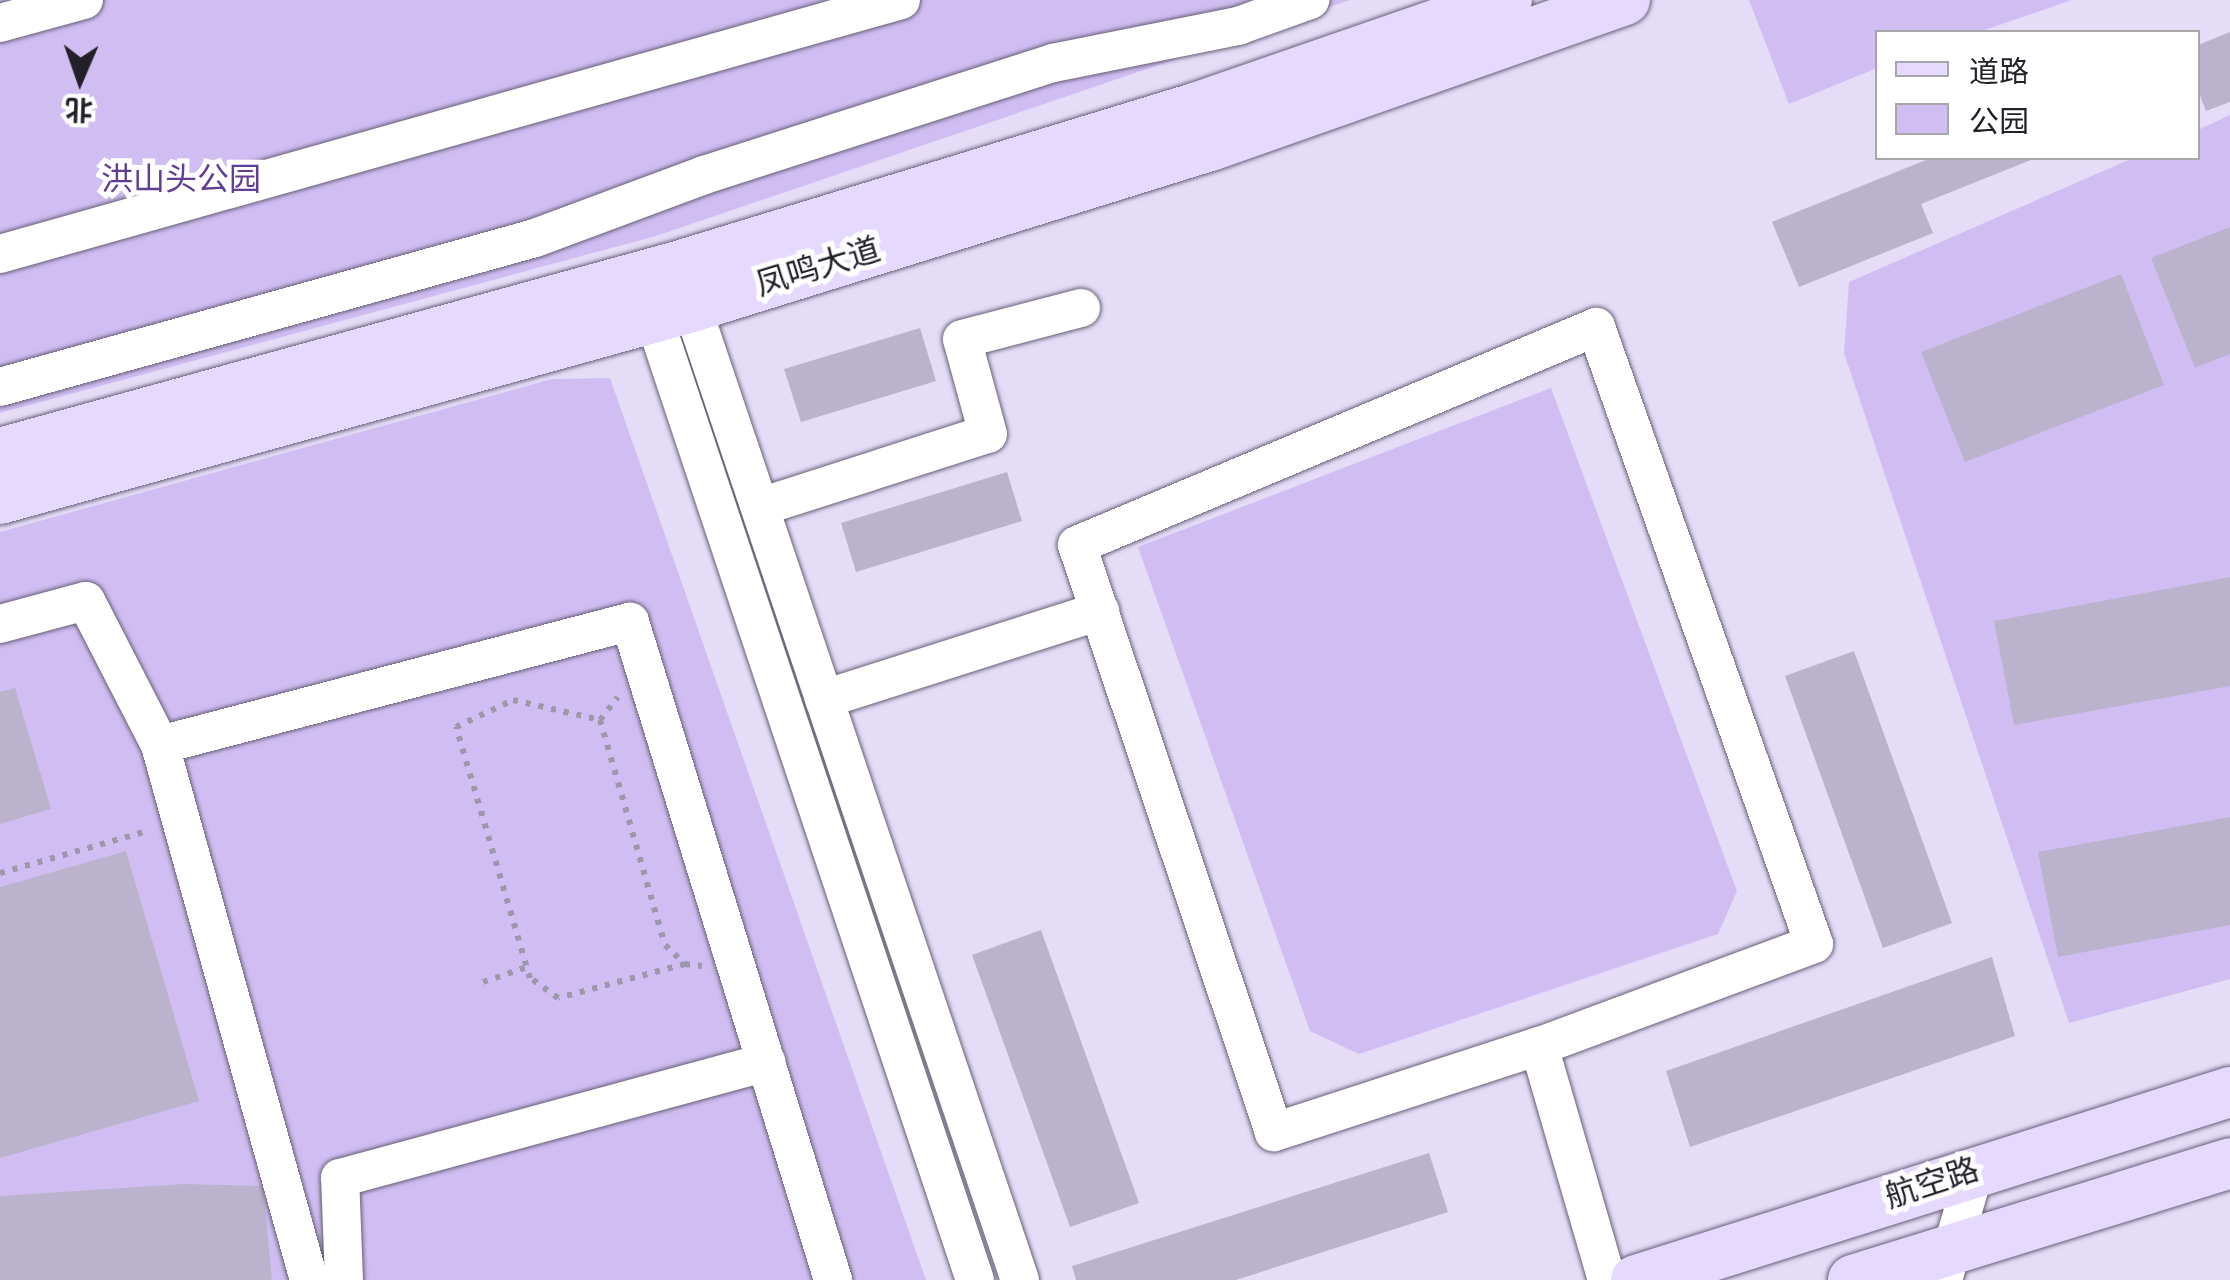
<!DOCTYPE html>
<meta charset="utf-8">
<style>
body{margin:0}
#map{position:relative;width:2230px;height:1280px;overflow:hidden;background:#e5ddf8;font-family:"Space Grotesk","Noto Sans SC",sans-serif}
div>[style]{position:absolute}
.green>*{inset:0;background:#d0bef3}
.building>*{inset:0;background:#bbb3cd}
.path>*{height:6px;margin-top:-3px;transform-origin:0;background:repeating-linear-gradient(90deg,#9d97ab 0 5px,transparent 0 13px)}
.roads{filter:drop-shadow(0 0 2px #675f76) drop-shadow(0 0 2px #675f76)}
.minor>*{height:38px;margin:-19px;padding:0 19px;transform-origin:19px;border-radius:19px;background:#fff}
.major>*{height:50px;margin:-25px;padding:0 25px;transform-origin:25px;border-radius:25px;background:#e6d9ff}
span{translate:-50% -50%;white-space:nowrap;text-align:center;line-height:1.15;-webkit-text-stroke:10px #fff;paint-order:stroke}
.park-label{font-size:32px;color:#613d93}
.street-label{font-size:32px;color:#24202a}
.legend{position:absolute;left:1875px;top:30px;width:325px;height:130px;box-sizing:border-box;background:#fff;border:2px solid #a7a6aa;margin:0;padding:12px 18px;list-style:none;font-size:30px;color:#24202a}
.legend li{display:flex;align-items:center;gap:20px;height:50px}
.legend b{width:50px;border:2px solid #a7a6aa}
.north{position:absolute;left:30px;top:30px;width:100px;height:100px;-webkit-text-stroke:8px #fff;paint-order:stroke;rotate:182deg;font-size:28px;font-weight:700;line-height:40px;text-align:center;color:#24202a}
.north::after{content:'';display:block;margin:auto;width:35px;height:45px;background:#24202a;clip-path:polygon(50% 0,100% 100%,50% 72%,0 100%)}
</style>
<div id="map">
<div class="green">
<i style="clip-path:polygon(0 0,1350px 0,656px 236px,0 413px)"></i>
<i style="clip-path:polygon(1749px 0,2072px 0,1979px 32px,1878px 32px,1877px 68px,1789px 104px)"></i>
<i style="clip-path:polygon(2230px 115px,2230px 979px,2069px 1023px,1844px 353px,1849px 282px,2133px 158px,2198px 158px,2198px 130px)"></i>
<i style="clip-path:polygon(610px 378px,926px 1280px,0 1280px,0 532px,552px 379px)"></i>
<i style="clip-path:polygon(1551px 388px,1737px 891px,1718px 934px,1359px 1054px,1310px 1031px,1138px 547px)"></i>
</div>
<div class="building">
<i style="clip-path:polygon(2230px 32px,2230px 102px,2206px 111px,2198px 90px,2198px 45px)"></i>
<i style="clip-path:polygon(1931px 158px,2036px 158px,1921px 204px,1933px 233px,1799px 287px,1772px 222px)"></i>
<i style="clip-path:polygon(2230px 227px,2230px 354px,2195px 368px,2151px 258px)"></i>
<i style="clip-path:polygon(2121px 274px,2164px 385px,1965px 462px,1921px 352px)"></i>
<i style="clip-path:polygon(920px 328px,936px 381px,801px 422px,784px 369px)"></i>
<i style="clip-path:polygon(1007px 472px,1022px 521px,856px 572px,841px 523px)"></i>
<i style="clip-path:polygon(2230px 577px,2230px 686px,2014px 725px,1994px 621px)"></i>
<i style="clip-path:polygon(1854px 651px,1952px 923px,1883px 948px,1785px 676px)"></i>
<i style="clip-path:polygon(15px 688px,51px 809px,0 824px,0 692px)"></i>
<i style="clip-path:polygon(2230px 817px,2230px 925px,2058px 957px,2038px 852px)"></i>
<i style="clip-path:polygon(126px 851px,199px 1101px,0 1158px,0 887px)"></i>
<i style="clip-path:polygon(1041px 930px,1139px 1203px,1070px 1227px,972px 955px)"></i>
<i style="clip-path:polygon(1992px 957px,2015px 1036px,1690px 1147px,1666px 1071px)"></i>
<i style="clip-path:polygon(1429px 1153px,1448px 1212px,1236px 1280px,1076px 1280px,1072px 1266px)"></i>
<i style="clip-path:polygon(184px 1184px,263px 1186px,272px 1280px,0 1280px,0 1196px)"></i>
</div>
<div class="path">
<i style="left:600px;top:720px;width:29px;rotate:-52deg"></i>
<i style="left:0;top:873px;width:153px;rotate:-15.9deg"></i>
<i style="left:685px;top:964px;width:131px;rotate:165deg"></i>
<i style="left:558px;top:998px;width:34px;rotate:-144deg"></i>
<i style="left:530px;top:978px;width:262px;rotate:-106.4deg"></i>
<i style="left:456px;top:727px;width:63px;rotate:-25.3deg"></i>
<i style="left:513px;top:700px;width:89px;rotate:12.9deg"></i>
<i style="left:600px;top:720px;width:234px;rotate:73.9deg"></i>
<i style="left:665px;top:945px;width:28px;rotate:44deg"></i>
<i style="left:685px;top:964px;width:17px;rotate:7deg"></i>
<i style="left:483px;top:982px;width:46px;rotate:-18.8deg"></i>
</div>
<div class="roads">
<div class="minor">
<i style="left:0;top:23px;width:87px;rotate:-15.3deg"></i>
<i style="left:0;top:254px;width:936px;rotate:-15.74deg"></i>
<i style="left:684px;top:283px;width:1052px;rotate:71.38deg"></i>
<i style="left:646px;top:294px;width:1039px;rotate:71.55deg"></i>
<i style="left:1596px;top:327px;width:654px;rotate:70.54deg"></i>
<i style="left:1814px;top:944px;width:293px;rotate:159.6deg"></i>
<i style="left:1539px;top:1046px;width:279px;rotate:162deg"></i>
<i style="left:1274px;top:1132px;width:619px;rotate:-108.55deg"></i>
<i style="left:1077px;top:545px;width:563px;rotate:-22.78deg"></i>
<i style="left:0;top:387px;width:555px;rotate:-15.56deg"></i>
<i style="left:535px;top:238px;width:180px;rotate:-20.4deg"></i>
<i style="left:704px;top:175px;width:367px;rotate:-17.8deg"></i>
<i style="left:1053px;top:63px;width:189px;rotate:-11.3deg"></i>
<i style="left:1238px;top:26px;width:77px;rotate:-19.9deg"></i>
<i style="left:760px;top:507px;width:239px;rotate:-17.8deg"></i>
<i style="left:988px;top:434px;width:98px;rotate:-105.3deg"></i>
<i style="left:962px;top:339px;width:123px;rotate:-14.6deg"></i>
<i style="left:0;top:624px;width:89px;rotate:-15deg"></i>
<i style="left:86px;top:601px;width:162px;rotate:62.8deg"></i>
<i style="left:160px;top:745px;width:555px;rotate:74.44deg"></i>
<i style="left:824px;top:699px;width:290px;rotate:-17.7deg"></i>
<i style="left:160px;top:745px;width:486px;rotate:-14.7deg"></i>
<i style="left:630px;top:622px;width:689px;rotate:72.85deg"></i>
<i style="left:1539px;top:1046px;width:244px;rotate:73.8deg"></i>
<i style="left:344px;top:1280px;width:102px;rotate:-92.2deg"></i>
<i style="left:340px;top:1178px;width:442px;rotate:-15.2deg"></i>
<i style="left:1943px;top:1280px;width:116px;rotate:-73.9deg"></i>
</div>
<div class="major">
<i style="left:0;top:453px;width:703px;rotate:-15.42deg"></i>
<i style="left:678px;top:266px;width:544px;rotate:-17deg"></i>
<i style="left:1198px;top:107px;width:327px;rotate:-19.1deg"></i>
<i style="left:0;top:499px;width:718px;rotate:-15.51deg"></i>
<i style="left:692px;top:307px;width:542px;rotate:-17.27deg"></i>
<i style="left:1210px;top:146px;width:440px;rotate:-19.4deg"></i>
<i style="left:1636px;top:1280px;width:623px;rotate:-17.56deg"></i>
<i style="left:1853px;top:1280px;width:395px;rotate:-17.2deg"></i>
</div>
</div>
<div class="park-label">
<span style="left:181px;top:179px">洪山头公园</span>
</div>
<div class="street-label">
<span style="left:818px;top:267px;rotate:-17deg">凤鸣大道</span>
<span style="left:1932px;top:1183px;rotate:-18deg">航空路</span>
</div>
<ul class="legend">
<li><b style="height:12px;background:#e6d9ff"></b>道路</li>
<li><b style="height:28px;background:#d0bef3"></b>公园</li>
</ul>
<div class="north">北</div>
</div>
